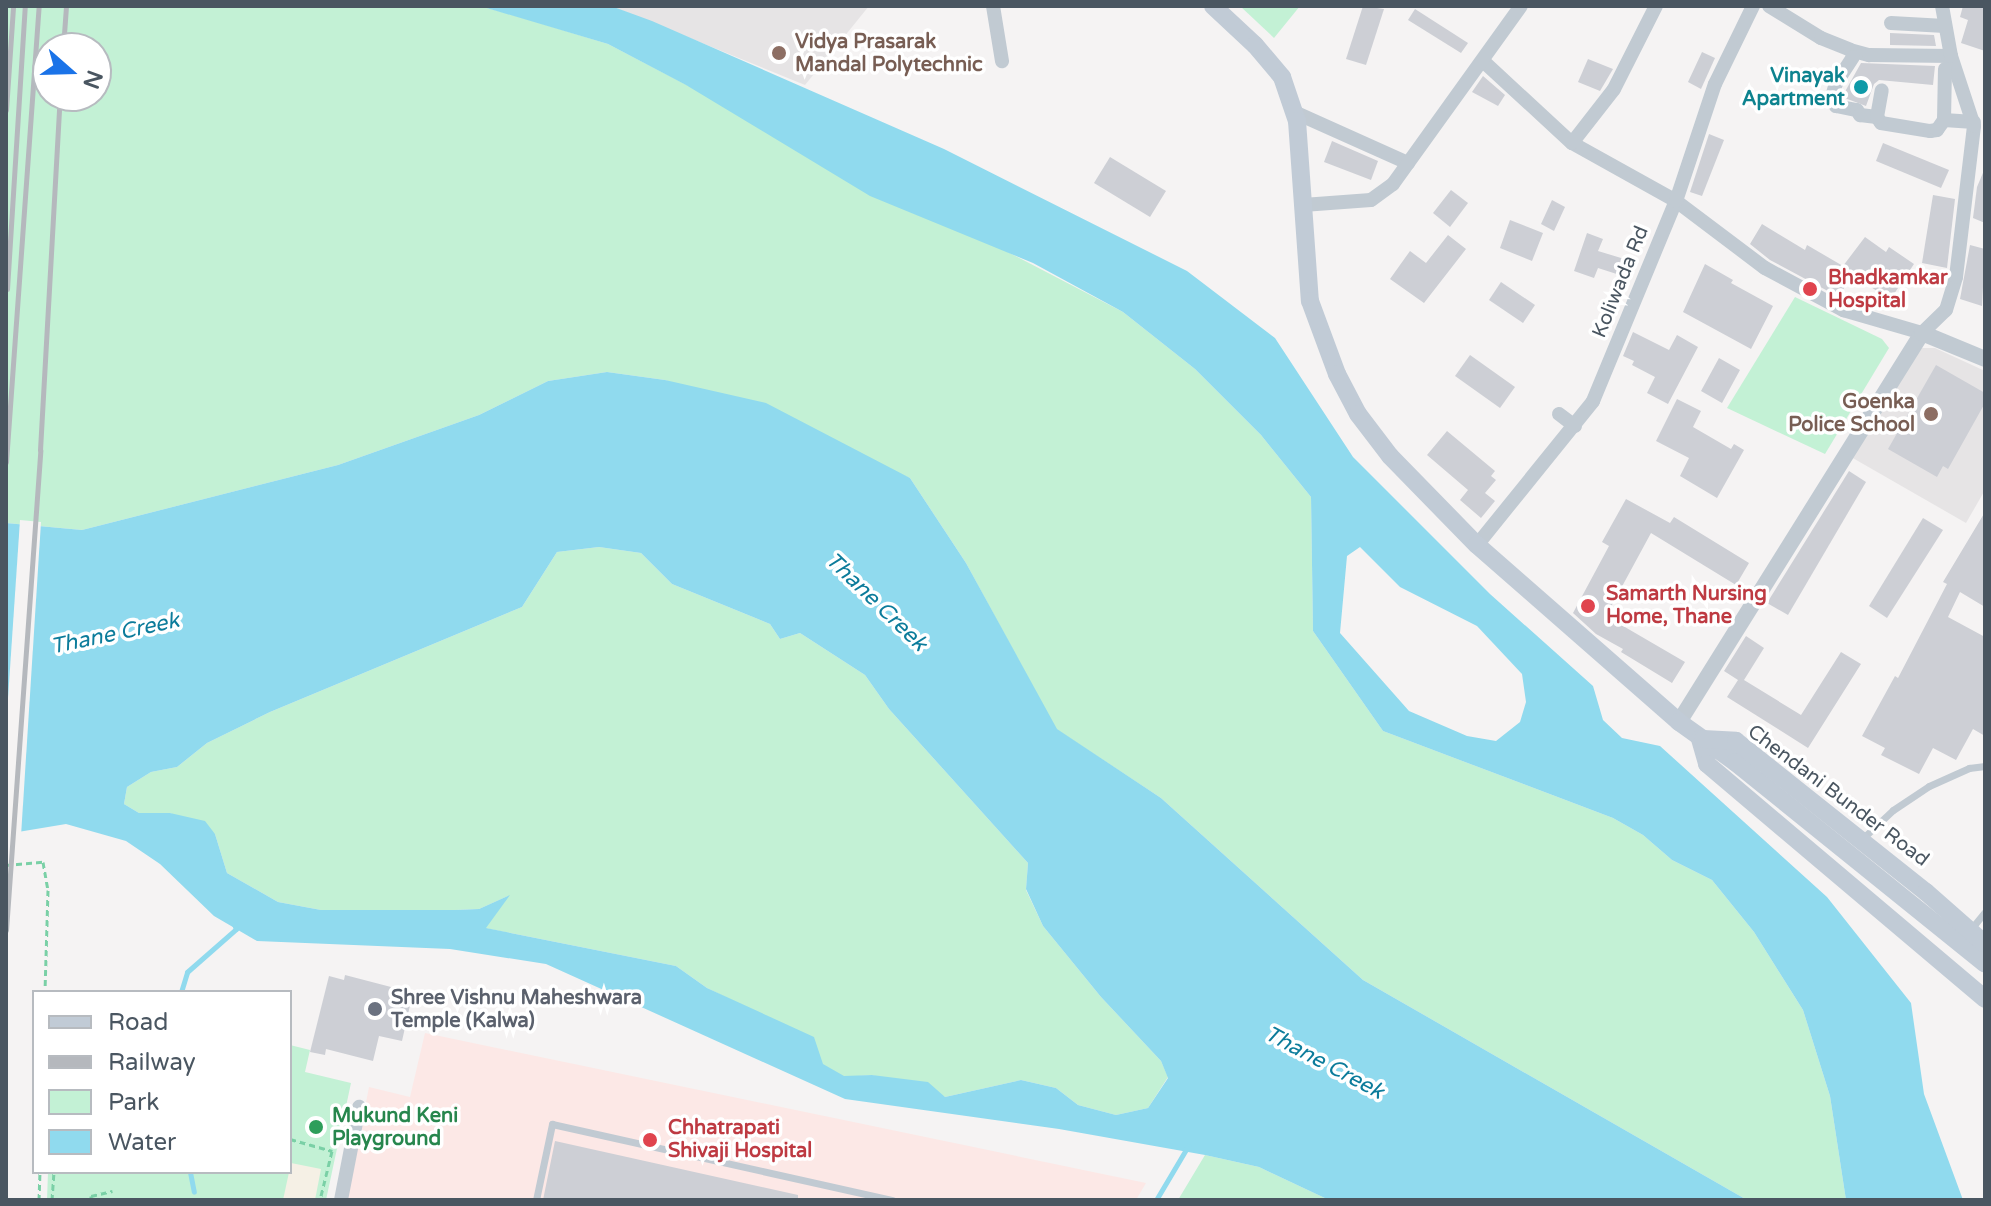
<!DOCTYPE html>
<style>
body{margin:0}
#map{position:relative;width:1991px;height:1206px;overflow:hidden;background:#f5f3f3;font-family:"Varela Round",sans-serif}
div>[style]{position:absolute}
.education>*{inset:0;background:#e6e4e5}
.medical>*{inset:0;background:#fce8e6}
.green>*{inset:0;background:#c3f1d5}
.sand>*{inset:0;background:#f5f0e5}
.water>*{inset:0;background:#90daee}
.pier>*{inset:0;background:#f5f3f3}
.stream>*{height:5px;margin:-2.5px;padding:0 2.5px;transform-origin:2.5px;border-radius:2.5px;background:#90daee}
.building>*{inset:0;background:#cdcfd5}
.path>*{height:3px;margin-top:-1.5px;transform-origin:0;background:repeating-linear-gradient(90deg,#7ad0a6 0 6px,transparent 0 10px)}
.service>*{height:7px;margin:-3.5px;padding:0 3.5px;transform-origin:3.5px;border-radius:3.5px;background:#c1cad2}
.minor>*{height:14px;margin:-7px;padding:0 7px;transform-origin:7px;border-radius:7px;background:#c1cad2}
.tertiary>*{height:16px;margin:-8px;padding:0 8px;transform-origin:8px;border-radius:8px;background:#c1cad2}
.secondary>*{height:18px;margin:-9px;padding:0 9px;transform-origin:9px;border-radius:9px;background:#c1cbd6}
.rail>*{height:5px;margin:-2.5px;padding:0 2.5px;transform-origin:2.5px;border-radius:2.5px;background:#b5b8bd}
.dots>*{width:22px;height:22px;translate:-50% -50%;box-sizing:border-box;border:4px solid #fff;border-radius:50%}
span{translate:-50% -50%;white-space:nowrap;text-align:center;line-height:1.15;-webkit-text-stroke:7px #fff;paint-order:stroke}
.education-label{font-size:20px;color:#785e54;font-weight:700}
.left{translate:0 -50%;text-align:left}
.right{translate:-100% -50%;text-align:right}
.culture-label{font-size:20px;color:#0d838f;font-weight:700}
.health-label{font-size:20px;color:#be3a42;font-weight:700}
.street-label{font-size:20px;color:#4a5661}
.worship-label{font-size:20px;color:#5b616d;font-weight:700}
.leisure-label{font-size:20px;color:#27864d;font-weight:700}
.water-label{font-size:22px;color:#0c7c9b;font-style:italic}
.frame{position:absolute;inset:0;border:8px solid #4a5661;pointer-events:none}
.legend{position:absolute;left:32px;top:990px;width:260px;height:184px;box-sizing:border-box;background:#fff;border:2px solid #b7bbc0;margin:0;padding:10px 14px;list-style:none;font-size:24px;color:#4a5661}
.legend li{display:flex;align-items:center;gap:16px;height:40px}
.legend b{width:40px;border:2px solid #b7bbc0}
.north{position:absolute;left:32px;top:32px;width:80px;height:80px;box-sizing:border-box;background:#fff;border:2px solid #b7bbc0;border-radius:50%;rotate:110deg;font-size:22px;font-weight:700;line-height:32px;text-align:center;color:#4a5661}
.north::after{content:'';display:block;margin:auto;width:28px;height:36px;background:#1a73e8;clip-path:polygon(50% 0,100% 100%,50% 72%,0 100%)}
</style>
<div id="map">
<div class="education">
<i style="clip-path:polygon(611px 6px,869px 6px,805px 85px)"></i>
<i style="clip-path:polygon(1922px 348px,1935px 348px,1985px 371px,1985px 490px,1966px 523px,1851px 457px,1913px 355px)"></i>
</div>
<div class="medical">
<i style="clip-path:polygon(425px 1033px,1146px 1183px,1136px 1200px,347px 1200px,369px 1087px,410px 1097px)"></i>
</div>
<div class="green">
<i style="clip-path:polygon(evenodd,6px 6px,480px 6px,523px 18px,608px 44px,1123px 312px,1195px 369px,1261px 435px,1311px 497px,1313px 631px,1383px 731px,1613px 818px,1643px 835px,1672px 860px,1712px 880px,1754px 932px,1803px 1010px,1830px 1096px,1846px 1200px,1747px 1200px,1363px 980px,1161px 798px,1056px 729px,966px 563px,910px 478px,665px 380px,607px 372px,548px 381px,479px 415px,338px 465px,82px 530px,6px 523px,6px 6px,48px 48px,96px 48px,96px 96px,48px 96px,48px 48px)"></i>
<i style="clip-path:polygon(1240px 6px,1300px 6px,1274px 38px)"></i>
<i style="clip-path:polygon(1795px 297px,1882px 339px,1889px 348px,1825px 454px,1727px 408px)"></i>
<i style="clip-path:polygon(599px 547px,641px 553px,672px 584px,770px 624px,780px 639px,800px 633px,865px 675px,889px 709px,1028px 863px,1026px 890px,1043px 926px,1101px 997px,1161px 1061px,1168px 1077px,1148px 1108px,1116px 1115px,1078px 1105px,1056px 1088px,1021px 1080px,945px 1097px,872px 1075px,844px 1077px,822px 1064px,752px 1010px,707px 988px,676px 966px,485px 928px,508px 896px,479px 909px,455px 910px,321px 910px,278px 902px,227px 873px,215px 834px,170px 813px,139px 813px,124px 804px,127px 787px,151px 772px,177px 767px,207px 743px,270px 712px,522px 607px,557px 552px)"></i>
<i style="clip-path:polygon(290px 1045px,310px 1050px,305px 1072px,351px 1083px,326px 1200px,47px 1200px,48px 1172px,290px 1172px)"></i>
<i style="clip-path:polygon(1205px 1155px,1259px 1167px,1329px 1200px,1178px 1200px)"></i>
</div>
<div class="sand">
<i style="clip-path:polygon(291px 1163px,321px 1169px,315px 1200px,283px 1200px)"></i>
</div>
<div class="water">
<i style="clip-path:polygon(evenodd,480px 6px,611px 6px,652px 21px,944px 149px,1187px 271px,1275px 338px,1353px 457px,1490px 594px,1593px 686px,1603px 720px,1622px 738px,1660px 746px,1827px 897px,1911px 1003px,1924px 1094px,1963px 1200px,1846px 1200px,1830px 1096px,1803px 1010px,1754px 932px,1712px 880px,1672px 860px,1643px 835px,1613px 818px,1383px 731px,1313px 631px,1311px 497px,1261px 435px,1195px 369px,1123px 312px,1033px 263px,870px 196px,686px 85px,608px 44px,480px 6px,1360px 547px,1400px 587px,1477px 626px,1522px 674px,1526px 702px,1520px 722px,1496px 741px,1467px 736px,1409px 711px,1340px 633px,1347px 556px,1360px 547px)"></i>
<i style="clip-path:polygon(evenodd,607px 372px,665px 380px,766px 403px,910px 478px,966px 563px,1057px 729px,1161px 798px,1363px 980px,1747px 1200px,1329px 1200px,1259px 1167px,1205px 1155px,1059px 1129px,845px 1099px,546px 964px,450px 949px,257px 941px,214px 916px,160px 864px,126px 841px,66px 824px,6px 834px,6px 523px,82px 530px,338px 465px,479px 415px,548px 381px,607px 372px,599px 547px,641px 553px,672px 584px,770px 624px,780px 639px,800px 633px,865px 675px,889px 709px,1028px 863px,1026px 889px,1043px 926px,1101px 997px,1161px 1061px,1168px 1078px,1148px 1108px,1116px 1115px,1078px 1105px,1056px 1088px,1021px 1080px,945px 1097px,928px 1082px,872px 1075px,844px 1076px,823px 1064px,814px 1037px,707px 988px,676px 966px,486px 928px,510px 895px,479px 909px,455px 910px,321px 910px,278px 902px,227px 873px,215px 834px,205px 821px,170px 813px,139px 813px,124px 804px,127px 787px,151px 772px,177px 767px,207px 743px,270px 712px,522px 607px,557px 552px,599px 547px)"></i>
</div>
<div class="pier">
<i style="clip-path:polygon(20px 520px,41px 522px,21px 836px,6px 838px,6px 728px)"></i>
</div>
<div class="stream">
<i style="left:181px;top:992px;width:21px;rotate:-73deg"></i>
<i style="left:187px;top:972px;width:65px;rotate:-41.3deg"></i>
<i style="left:236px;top:929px;width:5px;rotate:-112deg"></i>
<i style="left:190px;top:1172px;width:20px;rotate:79deg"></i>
<i style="left:1156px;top:1200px;width:63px;rotate:-59.3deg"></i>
</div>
<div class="building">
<i style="clip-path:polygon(1363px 6px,1384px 9px,1366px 65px,1346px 59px)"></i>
<i style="clip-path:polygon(1963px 6px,1985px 6px,1985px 51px,1961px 43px,1968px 20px,1960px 17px)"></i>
<i style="clip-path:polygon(1415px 9px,1468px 43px,1461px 53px,1408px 20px)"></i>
<i style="clip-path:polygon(1890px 33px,1934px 35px,1936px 46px,1890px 45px)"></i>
<i style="clip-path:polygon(1702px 52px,1715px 58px,1701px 89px,1688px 82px)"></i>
<i style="clip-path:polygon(1588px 59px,1613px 69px,1600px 91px,1578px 82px)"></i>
<i style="clip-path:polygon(1861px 63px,1935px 66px,1933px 85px,1879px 80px,1874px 84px,1866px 106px,1842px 97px)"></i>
<i style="clip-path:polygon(1483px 76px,1505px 95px,1498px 106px,1472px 92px)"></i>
<i style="clip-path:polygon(1709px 134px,1724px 140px,1702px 196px,1690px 192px)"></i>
<i style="clip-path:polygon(1332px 141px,1378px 161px,1371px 180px,1324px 162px)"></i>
<i style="clip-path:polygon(1883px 143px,1949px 170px,1941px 188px,1876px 161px)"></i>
<i style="clip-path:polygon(1110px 157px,1166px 191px,1150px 217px,1094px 183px)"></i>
<i style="clip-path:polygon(1985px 168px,1985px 223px,1973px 218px,1977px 187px)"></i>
<i style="clip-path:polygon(1451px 190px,1468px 203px,1450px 227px,1433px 213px)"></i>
<i style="clip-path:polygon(1933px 195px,1955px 199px,1947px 268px,1922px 263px)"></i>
<i style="clip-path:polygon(1552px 200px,1565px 207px,1554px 231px,1541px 224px)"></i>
<i style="clip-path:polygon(1510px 220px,1543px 233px,1532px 261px,1500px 248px)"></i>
<i style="clip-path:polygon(1762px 224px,1805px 250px,1807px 245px,1843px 266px,1865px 237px,1886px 252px,1889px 247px,1914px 264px,1890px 300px,1852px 274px,1839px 297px,1770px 260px,1750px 244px)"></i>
<i style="clip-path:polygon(1587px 233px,1603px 239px,1598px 251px,1631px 261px,1626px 277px,1598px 268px,1594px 278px,1574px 271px)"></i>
<i style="clip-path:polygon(1448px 235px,1466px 249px,1424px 303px,1390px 279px,1410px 251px,1426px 263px)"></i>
<i style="clip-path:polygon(1970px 245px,1985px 249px,1982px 306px,1960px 299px)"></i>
<i style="clip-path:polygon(1705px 264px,1733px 280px,1731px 283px,1773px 306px,1751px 349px,1683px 312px)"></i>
<i style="clip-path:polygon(1501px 282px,1535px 305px,1523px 323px,1489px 300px)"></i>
<i style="clip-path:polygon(1633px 332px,1669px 350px,1677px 335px,1698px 347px,1668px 404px,1647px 393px,1655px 377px,1632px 365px,1634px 361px,1623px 356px)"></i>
<i style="clip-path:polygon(1470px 355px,1515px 387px,1500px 408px,1455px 376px)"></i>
<i style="clip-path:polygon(1719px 358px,1740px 370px,1722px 403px,1701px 391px)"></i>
<i style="clip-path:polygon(1936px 365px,1985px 393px,1985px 403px,1948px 469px,1943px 466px,1937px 477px,1888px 449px)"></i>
<i style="clip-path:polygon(1677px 399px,1701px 411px,1693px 427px,1731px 449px,1734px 444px,1744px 450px,1717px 498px,1680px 476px,1689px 458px,1656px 441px)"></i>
<i style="clip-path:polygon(1447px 431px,1495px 471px,1491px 476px,1496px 480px,1485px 493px,1495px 501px,1481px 518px,1460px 500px,1468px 490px,1427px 455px)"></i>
<i style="clip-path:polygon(1849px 471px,1866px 482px,1788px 615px,1767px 603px)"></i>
<i style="clip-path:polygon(1626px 499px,1670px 523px,1674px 517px,1749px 563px,1736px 585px,1651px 533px,1606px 616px,1685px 662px,1672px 683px,1621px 652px,1623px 649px,1596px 634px,1573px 613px,1609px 546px,1602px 542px)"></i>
<i style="clip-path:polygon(1985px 512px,1985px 607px,1960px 592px,1948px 617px,1985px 637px,1985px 736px,1973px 729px,1956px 760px,1933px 748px,1919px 774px,1881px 755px,1885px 748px,1862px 736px,1895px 676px,1898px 678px,1947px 584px,1943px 582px)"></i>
<i style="clip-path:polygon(1923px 518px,1943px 530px,1887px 618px,1869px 606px)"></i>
<i style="clip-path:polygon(1746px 636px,1764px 648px,1744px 680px,1801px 715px,1841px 652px,1861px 664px,1808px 748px,1727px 697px,1738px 680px,1724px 671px)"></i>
<i style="clip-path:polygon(345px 975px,391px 987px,389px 996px,411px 1001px,402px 1041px,379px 1036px,373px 1061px,326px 1049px,325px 1055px,310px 1052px,329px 976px,344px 980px)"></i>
<i style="clip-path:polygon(555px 1141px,798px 1195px,798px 1200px,543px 1200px)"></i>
</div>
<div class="path">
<i style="left:6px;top:865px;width:37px;rotate:-5deg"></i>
<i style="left:43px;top:862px;width:28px;rotate:80deg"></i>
<i style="left:48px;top:890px;width:102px;rotate:91.7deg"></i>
<i style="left:290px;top:1139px;width:44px;rotate:15.9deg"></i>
<i style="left:332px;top:1151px;width:50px;rotate:103.8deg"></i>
<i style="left:39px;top:1200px;width:28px;rotate:-88deg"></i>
<i style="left:52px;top:1200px;width:28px;rotate:-86deg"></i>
<i style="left:91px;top:1200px;width:4px;rotate:-90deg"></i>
<i style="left:91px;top:1196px;width:22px;rotate:-13deg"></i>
<i style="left:206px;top:1200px;width:20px"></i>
</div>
<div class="service">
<i style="left:1862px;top:839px;width:42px;rotate:-43.1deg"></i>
<i style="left:1893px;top:810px;width:43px;rotate:-33.7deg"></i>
<i style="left:1929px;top:786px;width:44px;rotate:-24.2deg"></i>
<i style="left:1969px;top:768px;width:16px;rotate:-7deg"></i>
<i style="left:1971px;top:929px;width:22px;rotate:-51deg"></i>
<i style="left:536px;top:1200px;width:78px;rotate:-78.1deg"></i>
<i style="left:552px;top:1124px;width:349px;rotate:12.6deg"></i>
</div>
<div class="minor">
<i style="left:993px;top:6px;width:56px;rotate:80.7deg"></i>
<i style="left:1769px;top:6px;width:61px;rotate:31.6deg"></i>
<i style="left:1821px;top:38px;width:31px;rotate:22deg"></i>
<i style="left:1850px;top:50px;width:20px;rotate:15deg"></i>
<i style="left:1869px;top:55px;width:82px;rotate:0.7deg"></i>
<i style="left:1891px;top:23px;width:54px;rotate:3.2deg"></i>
<i style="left:1853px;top:57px;width:31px;rotate:123deg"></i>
<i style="left:1836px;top:83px;width:18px;rotate:106deg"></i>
<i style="left:1831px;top:100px;width:8px;rotate:50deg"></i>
<i style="left:1836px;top:106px;width:21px;rotate:11deg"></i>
<i style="left:1857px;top:110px;width:6px;rotate:59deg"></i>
<i style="left:1860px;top:115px;width:17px;rotate:7deg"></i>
<i style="left:1877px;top:117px;width:7px;rotate:56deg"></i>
<i style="left:1881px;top:123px;width:50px;rotate:9.3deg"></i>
<i style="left:1930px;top:131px;width:7px;rotate:-8deg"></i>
<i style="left:1937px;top:130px;width:12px;rotate:-55deg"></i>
<i style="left:1944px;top:120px;width:30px;rotate:4deg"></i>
<i style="left:1483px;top:61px;width:121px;rotate:42.7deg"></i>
<i style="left:1572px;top:143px;width:119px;rotate:29.1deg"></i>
<i style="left:1676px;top:201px;width:111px;rotate:37deg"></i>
<i style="left:1765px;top:268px;width:89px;rotate:28.3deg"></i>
<i style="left:1843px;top:310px;width:82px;rotate:16.2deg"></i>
<i style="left:1922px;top:333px;width:33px;rotate:-44deg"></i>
<i style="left:1946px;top:310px;width:34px;rotate:-73deg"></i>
<i style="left:1956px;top:277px;width:152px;rotate:-83.2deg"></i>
<i style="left:1974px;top:126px;width:74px;rotate:-108.2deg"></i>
<i style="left:1951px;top:56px;width:51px;rotate:-100.2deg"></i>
<i style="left:1294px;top:112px;width:125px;rotate:24.1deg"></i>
<i style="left:1877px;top:117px;width:27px;rotate:-80deg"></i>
<i style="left:1944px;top:120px;width:51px;rotate:-88.9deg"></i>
<i style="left:1572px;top:143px;width:68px;rotate:-52.1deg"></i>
<i style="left:1614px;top:89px;width:93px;rotate:-63.2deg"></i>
<i style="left:1303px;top:205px;width:68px;rotate:-4.2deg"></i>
<i style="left:1371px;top:200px;width:27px;rotate:-36deg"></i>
<i style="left:1393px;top:184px;width:219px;rotate:-54.3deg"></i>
<i style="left:1559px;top:414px;width:20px;rotate:37deg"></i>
<i style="left:1477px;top:545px;width:185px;rotate:-51.1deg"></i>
<i style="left:1593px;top:401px;width:217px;rotate:-67.5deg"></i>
<i style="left:1676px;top:201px;width:123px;rotate:-71.6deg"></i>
<i style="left:1715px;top:84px;width:87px;rotate:-64deg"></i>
<i style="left:341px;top:1200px;width:95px;rotate:-79deg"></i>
</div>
<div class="tertiary">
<i style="left:1679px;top:722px;width:459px;rotate:-58deg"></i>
<i style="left:1922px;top:333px;width:68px;rotate:22.4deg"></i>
</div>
<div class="secondary">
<i style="left:1213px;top:6px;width:57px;rotate:42.9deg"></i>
<i style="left:1255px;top:45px;width:42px;rotate:49.8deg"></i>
<i style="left:1282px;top:77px;width:46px;rotate:71.2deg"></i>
<i style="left:1297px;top:121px;width:180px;rotate:85.9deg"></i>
<i style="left:1310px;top:301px;width:78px;rotate:69.7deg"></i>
<i style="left:1337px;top:374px;width:45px;rotate:62.3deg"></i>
<i style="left:1358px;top:414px;width:53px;rotate:52.7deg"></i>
<i style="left:1390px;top:456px;width:124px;rotate:45.7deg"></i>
<i style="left:1477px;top:545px;width:269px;rotate:41.2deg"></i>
<i style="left:1679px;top:722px;width:69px;rotate:35.5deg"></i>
<i style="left:1735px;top:762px;width:321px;rotate:38.9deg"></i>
<i style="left:1700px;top:739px;width:26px;rotate:74deg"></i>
<i style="left:1707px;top:764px;width:364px;rotate:40.2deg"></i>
<i style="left:1703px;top:739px;width:33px;rotate:3deg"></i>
<i style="left:1736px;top:741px;width:243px;rotate:38.5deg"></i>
<i style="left:1926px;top:892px;width:79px;rotate:41.4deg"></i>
</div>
<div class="rail">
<i style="left:63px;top:48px;width:42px;rotate:-85.9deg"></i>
<i style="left:6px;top:110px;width:104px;rotate:-86.1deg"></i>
<i style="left:7px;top:289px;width:284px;rotate:-86.4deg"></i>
<i style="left:6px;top:462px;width:457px;rotate:-85.9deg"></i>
<i style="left:6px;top:930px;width:481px;rotate:-85.9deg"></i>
<i style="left:40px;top:450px;width:355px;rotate:-86.8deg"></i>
</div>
<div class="dots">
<i style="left:779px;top:53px;background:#8d6e63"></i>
<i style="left:1861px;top:87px;background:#0f9aa8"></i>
<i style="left:1810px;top:289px;background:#e0444e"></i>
<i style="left:1931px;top:414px;background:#8d6e63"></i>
<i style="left:1588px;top:606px;background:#e0444e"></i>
<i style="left:375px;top:1009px;background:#6b7280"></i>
<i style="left:316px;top:1127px;background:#2e9e5b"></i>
<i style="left:650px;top:1140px;background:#e0444e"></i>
</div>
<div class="education-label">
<span class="left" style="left:795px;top:54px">Vidya Prasarak<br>Mandal Polytechnic</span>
<span class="right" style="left:1915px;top:414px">Goenka<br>Police School</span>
</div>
<div class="culture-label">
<span class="right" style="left:1845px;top:88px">Vinayak<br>Apartment</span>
</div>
<div class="health-label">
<span class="left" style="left:1828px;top:290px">Bhadkamkar<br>Hospital</span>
<span class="left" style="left:1606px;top:606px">Samarth Nursing<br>Home, Thane</span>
<span class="left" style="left:668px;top:1140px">Chhatrapati<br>Shivaji Hospital</span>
</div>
<div class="street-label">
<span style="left:1621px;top:282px;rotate:-68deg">Koliwada Rd</span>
<span style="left:1838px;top:796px;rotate:37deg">Chendani Bunder Road</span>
</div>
<div class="worship-label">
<span class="left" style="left:391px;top:1010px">Shree Vishnu Maheshwara<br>Temple (Kalwa)</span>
</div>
<div class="leisure-label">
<span class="left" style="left:332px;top:1128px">Mukund Keni<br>Playground</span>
</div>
<div class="water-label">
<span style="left:876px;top:602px;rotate:44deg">Thane Creek</span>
<span style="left:115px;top:634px;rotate:-12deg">Thane Creek</span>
<span style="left:1324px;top:1063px;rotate:28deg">Thane Creek</span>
</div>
<div class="frame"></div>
<ul class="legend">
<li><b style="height:10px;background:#c1cbd6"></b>Road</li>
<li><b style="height:10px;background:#b5b8bd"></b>Railway</li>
<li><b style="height:22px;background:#c3f1d5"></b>Park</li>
<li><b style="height:22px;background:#90daee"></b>Water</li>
</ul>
<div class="north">N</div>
</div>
